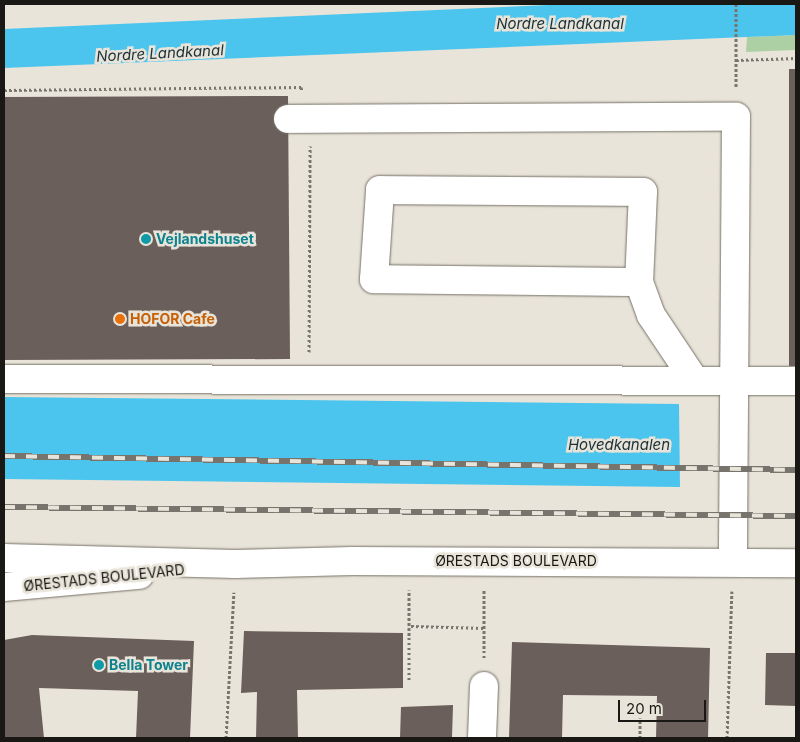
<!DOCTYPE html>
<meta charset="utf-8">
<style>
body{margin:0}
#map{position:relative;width:800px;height:742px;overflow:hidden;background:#e9e4d9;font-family:Inter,sans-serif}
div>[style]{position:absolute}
.green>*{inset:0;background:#acd0a3}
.water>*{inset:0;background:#4bc5ed}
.building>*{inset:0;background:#6a5f5b}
.path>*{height:3px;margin-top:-1.5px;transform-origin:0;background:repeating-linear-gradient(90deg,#78756e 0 2.5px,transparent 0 5px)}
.roads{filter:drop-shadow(0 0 1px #757167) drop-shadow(0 0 1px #757167)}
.minor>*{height:28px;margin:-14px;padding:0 14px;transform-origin:14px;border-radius:14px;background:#fff}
.rail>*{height:5.5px;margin-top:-2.75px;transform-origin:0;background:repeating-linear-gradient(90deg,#e9e4d9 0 11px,#77746d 0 22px);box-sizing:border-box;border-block:1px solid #77746d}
.dots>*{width:14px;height:14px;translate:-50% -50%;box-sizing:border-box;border:2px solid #e9e4d9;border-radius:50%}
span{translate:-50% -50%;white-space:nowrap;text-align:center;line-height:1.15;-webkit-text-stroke:5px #e9e4d9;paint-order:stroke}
.culture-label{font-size:14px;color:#0d838f;font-weight:700}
.left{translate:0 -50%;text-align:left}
.food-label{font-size:14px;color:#c56008;font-weight:700}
.street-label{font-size:14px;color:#191814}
.water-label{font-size:15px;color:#1b3037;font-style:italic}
.frame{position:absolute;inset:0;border:5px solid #191814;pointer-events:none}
.scale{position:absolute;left:618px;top:700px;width:88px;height:22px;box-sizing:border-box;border:2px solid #191814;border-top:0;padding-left:6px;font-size:15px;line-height:18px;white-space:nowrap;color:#191814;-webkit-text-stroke:4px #e9e4d9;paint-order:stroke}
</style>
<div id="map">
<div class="green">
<i style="clip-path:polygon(796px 35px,796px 50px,746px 52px,747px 37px)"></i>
</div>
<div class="water">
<i style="clip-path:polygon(572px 4px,796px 4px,796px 35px,4px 68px,4px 29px)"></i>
<i style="clip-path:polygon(4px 397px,679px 404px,680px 487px,4px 479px)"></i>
</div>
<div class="building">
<i style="clip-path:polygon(789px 69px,796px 69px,796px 366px,789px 366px)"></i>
<i style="clip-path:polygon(288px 96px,290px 359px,4px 360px,4px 97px)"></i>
<i style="clip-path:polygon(244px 631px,403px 633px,403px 688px,297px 690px,298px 738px,256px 738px,257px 692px,241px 693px)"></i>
<i style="clip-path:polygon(32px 635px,194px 641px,190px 738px,136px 738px,138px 691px,39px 688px,44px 738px,4px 738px,4px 640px)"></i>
<i style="clip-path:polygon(512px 642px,710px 648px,708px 738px,656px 738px,657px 696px,563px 695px,562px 738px,509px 738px)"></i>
<i style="clip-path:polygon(766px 653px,796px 653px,796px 706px,765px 705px)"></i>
<i style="clip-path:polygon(453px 705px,452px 738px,400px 738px,401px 707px)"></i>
</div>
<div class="path">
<i style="left:736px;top:4px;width:84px;rotate:90deg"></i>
<i style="left:736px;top:60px;width:60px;rotate:-1.9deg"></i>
<i style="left:4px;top:90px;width:297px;rotate:-0.6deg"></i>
<i style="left:301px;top:87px;width:4px;rotate:76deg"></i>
<i style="left:309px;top:352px;width:206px;rotate:-89.7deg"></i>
<i style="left:411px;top:626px;width:73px;rotate:1.6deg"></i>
<i style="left:484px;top:658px;width:68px;rotate:-90deg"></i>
<i style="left:409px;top:680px;width:90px;rotate:-90deg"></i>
<i style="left:226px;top:738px;width:146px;rotate:-86.9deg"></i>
<i style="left:640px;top:738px;width:20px;rotate:-90deg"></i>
<i style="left:727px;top:738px;width:147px;rotate:-88.1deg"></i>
</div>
<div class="roads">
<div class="minor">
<i style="left:288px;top:119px;width:448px;rotate:-0.3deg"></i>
<i style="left:736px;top:117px;width:445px;rotate:90.4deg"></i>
<i style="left:639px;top:282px;width:265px;rotate:-179.4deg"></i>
<i style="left:374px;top:279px;width:89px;rotate:-86.1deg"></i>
<i style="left:380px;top:190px;width:263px;rotate:0.4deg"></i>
<i style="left:643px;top:192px;width:90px;rotate:92.5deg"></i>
<i style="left:639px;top:282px;width:35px;rotate:70deg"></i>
<i style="left:651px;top:315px;width:79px;rotate:56.3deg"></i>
<i style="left:4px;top:379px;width:792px;rotate:0.14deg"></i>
<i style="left:4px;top:558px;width:231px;rotate:1.5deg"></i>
<i style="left:235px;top:564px;width:117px;rotate:-1.5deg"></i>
<i style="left:352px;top:561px;width:444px;rotate:0.3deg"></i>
<i style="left:4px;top:587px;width:136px;rotate:-5.1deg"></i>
<i style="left:482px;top:738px;width:52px;rotate:-87.8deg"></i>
</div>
</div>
<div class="rail">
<i style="left:4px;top:456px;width:792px;rotate:1.01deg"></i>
<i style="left:4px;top:507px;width:792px;rotate:0.65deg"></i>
</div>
<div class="dots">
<i style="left:146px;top:239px;background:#0f9aa8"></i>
<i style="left:120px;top:319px;background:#e8710a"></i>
<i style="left:99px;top:665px;background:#0f9aa8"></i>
</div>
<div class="culture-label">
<span class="left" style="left:156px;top:239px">Vejlandshuset</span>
<span class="left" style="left:109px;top:665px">Bella Tower</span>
</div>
<div class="food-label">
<span class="left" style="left:130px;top:319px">HOFOR Cafe</span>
</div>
<div class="street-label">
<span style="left:516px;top:561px">ØRESTADS BOULEVARD</span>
<span style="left:104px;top:578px;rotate:-6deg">ØRESTADS BOULEVARD</span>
</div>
<div class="water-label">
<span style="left:560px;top:24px">Nordre Landkanal</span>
<span style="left:160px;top:53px;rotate:-3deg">Nordre Landkanal</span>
<span style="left:619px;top:445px">Hovedkanalen</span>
</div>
<div class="frame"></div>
<div class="scale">20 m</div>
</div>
